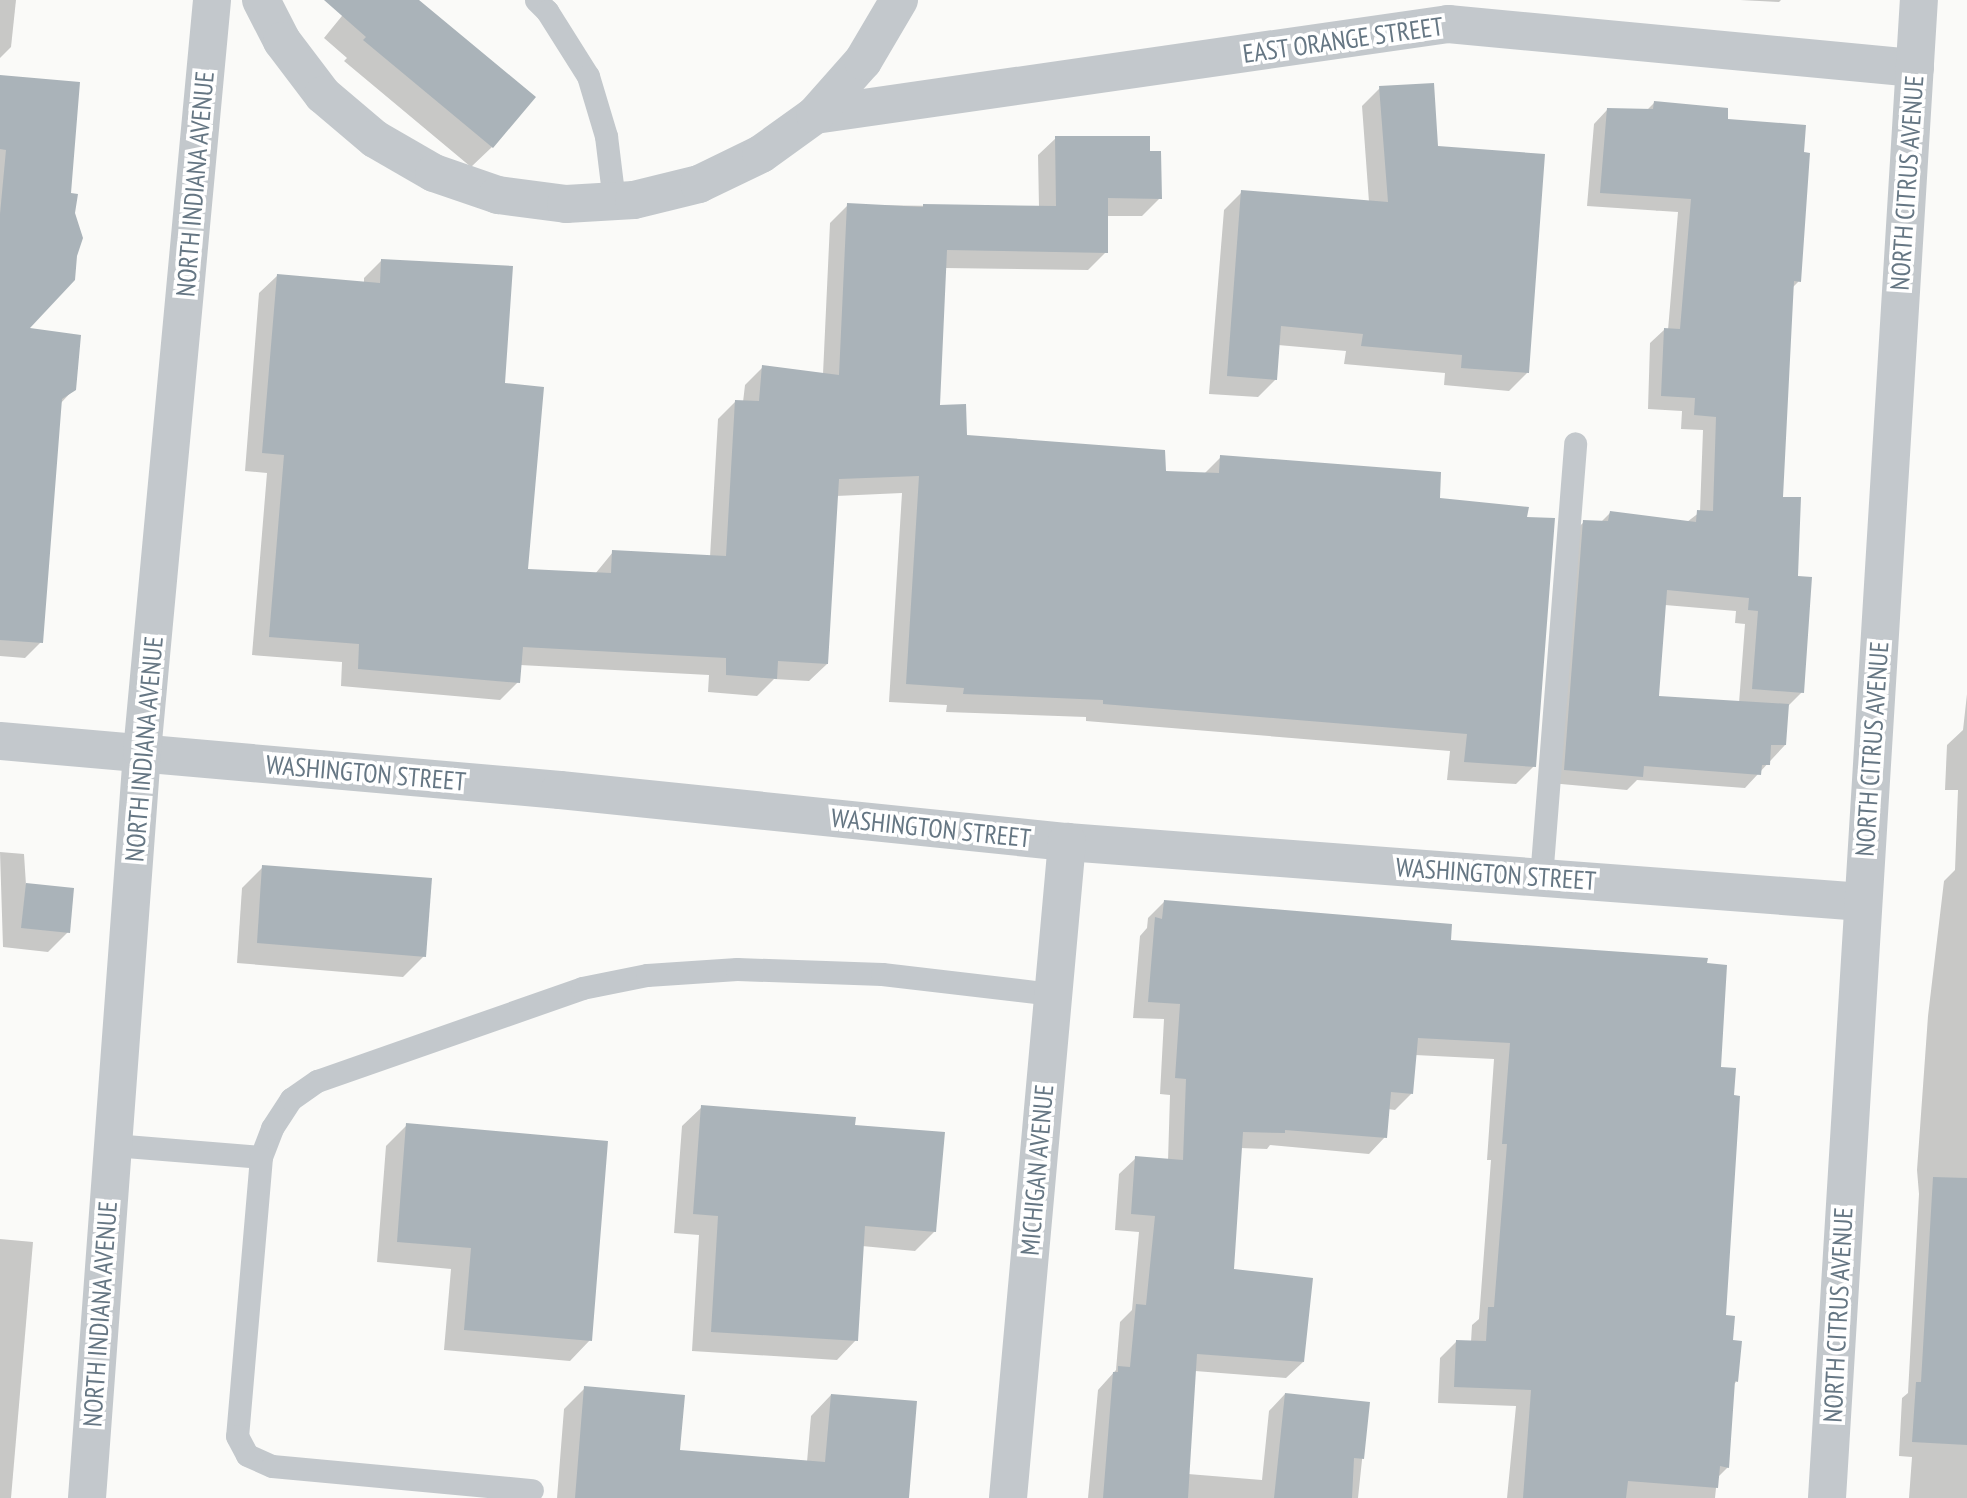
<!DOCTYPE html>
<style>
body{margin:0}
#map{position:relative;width:1967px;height:1498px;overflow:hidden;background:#fafaf8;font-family:"PT Sans Narrow",sans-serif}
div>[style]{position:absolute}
.shadow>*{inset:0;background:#0003}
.building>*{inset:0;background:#aab3b9}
.service>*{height:23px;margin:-11.5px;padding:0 11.5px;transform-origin:11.5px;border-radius:11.5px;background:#c3c8cc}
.minor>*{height:38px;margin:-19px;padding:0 19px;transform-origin:19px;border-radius:19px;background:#c3c8cc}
.tertiary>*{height:38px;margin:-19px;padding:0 19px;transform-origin:19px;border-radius:19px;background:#c3c8cc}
span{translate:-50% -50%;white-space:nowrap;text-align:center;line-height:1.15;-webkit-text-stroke:7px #fff;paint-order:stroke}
.street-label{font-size:26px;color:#657683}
</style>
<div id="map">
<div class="shadow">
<i style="clip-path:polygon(0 0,16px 0,11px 47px,0 58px)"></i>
<i style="clip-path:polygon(355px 0,416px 0,492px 147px,471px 167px,344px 61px,347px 58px,324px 38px)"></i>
<i style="clip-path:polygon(1740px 0,1781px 0,1779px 2px)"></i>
<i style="clip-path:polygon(0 77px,26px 329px,74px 389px,60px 404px,41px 642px,25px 658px,0 656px)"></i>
<i style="clip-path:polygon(1380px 88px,1436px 147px,1527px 373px,1509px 391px,1444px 385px,1445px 373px,1344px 364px,1346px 351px,1278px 345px,1276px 379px,1258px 397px,1209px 394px,1224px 210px,1242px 192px,1369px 202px,1362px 106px)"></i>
<i style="clip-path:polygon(evenodd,1654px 103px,1726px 121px,1799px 281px,1792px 288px,1781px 498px,1796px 578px,1802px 692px,1788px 706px,1785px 745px,1745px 788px,1637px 780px,1627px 790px,1550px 783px,1570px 535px,1584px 522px,1600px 523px,1610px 513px,1687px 522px,1700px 512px,1703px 430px,1681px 429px,1682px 411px,1648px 409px,1650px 343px,1664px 330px,1668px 330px,1678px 212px,1587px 206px,1594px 124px,1607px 110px,1647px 110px,1654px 103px,1665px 605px,1736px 611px,1735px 623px,1745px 624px,1739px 703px,1657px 698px,1665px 605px)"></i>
<i style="clip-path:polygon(1056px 138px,1149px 153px,1160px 198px,1142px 216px,1106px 216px,1106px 252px,1088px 270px,944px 268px,938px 406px,965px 437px,1164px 473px,1204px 474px,1221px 457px,1438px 499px,1534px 766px,1516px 784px,1447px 780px,1450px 751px,1086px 721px,1086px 717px,946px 712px,947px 705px,889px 702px,902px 493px,836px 496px,827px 664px,809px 681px,774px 679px,757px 696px,708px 692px,709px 675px,520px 665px,518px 682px,500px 700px,341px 686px,342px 662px,252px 655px,267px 473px,245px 471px,259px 293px,277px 276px,364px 283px,364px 278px,382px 260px,504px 385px,526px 571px,595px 574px,613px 552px,710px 557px,718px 419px,736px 401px,743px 402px,745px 385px,763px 367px,823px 374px,830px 223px,848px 205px,1039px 207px,1038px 155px)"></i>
<i style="clip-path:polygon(1967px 694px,1967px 1498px,1909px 1498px,1912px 1457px,1899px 1456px,1902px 1398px,1908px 1393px,1919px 1194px,1917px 1170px,1928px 1016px,1944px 881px,1955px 870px,1958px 790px,1945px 790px,1947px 745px,1963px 730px)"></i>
<i style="clip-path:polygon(0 852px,24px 854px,26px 885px,72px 890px,68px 932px,48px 952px,3px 947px)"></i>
<i style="clip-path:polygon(263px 867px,424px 956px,403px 977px,237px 963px,242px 888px)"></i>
<i style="clip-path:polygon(1164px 902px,1449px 942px,1719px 1069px,1724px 1317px,1737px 1381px,1733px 1385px,1728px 1467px,1717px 1478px,1715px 1498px,1507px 1498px,1516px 1406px,1438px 1403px,1440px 1358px,1457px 1341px,1471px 1342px,1472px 1325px,1479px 1319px,1491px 1160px,1487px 1160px,1494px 1059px,1415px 1055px,1411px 1094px,1395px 1110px,1388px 1109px,1385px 1137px,1369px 1154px,1270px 1145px,1267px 1149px,1240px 1148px,1232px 1270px,1303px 1362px,1286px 1378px,1195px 1371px,1188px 1474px,1262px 1480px,1269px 1411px,1285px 1394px,1368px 1403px,1358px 1498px,1088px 1498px,1098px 1390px,1116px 1370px,1120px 1322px,1132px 1310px,1139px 1232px,1115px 1230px,1119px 1174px,1136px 1158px,1168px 1161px,1170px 1095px,1160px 1094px,1164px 1019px,1133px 1018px,1140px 936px,1147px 928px,1148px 918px)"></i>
<i style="clip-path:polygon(702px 1107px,853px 1127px,935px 1231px,915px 1251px,862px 1246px,856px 1340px,837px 1360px,692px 1351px,699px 1235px,674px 1233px,682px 1126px)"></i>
<i style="clip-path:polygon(407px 1125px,590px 1340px,570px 1361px,444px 1350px,451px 1269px,377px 1262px,386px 1146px)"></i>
<i style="clip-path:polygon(0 1239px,33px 1242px,11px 1498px,0 1498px)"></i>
<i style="clip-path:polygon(585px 1388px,678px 1452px,807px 1462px,811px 1416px,831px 1395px,908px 1498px,557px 1498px,564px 1409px)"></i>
</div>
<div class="building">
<i style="clip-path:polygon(324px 0,419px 0,536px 97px,493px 148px,363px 40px,366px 37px)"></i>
<i style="clip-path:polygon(0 75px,80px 82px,71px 193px,78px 194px,75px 213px,83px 238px,77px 256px,75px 280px,30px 328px,81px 335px,76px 390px,62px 399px,43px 643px,0 640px,0 214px,6px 150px,0 149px)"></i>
<i style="clip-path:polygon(1434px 83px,1438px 146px,1545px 154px,1529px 373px,1461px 368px,1462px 355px,1361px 346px,1363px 334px,1281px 326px,1277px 380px,1227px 376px,1241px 190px,1388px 202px,1379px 86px)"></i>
<i style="clip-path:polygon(1654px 101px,1728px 108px,1728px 119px,1806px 125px,1804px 152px,1810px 153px,1801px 282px,1794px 281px,1783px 497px,1801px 497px,1798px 576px,1812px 577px,1804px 693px,1752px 689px,1758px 611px,1748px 610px,1749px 598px,1667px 590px,1659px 696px,1789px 704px,1786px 745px,1771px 745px,1770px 765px,1762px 765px,1761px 775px,1644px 766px,1643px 777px,1564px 770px,1583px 520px,1608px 521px,1610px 511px,1696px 522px,1697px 510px,1713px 511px,1716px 417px,1694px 415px,1695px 398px,1661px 396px,1664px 328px,1680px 329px,1691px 199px,1600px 193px,1607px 108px,1653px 109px)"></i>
<i style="clip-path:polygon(1055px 136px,1150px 136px,1150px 151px,1161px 151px,1162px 199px,1108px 198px,1108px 253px,947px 250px,940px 405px,966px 404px,967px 435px,1165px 450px,1166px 471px,1219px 473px,1220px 455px,1441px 472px,1440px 498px,1529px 507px,1527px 517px,1555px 518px,1536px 767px,1464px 762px,1467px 734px,1103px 704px,1103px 700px,963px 694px,964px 688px,906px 684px,919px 476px,839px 479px,828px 664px,778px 661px,777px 679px,726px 675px,726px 658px,523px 647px,520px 683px,358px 669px,359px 644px,269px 637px,284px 455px,262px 453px,277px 274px,380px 283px,381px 259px,513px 266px,505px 383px,544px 387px,528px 569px,611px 573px,612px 550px,726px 556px,735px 400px,759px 401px,762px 365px,839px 375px,847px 203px,923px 207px,923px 204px,1056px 206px)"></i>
<i style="clip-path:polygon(262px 865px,432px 878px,426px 957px,257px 943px)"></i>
<i style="clip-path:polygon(26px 883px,74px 888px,70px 933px,21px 928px)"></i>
<i style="clip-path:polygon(1164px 900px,1452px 924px,1451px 940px,1708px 958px,1707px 963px,1727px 965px,1721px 1067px,1736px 1068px,1734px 1095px,1740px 1096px,1726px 1315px,1735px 1316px,1733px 1340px,1742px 1341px,1738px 1382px,1735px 1381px,1729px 1468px,1720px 1466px,1718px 1488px,1628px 1481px,1626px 1498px,1523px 1498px,1531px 1390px,1454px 1387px,1456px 1340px,1486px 1341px,1488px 1307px,1494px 1307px,1507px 1144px,1502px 1144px,1510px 1043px,1418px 1038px,1413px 1094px,1391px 1092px,1387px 1138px,1285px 1130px,1285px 1133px,1243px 1132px,1234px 1269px,1313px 1278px,1304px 1362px,1197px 1354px,1188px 1498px,1103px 1498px,1113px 1372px,1118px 1372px,1118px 1366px,1130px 1367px,1136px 1304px,1146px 1305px,1155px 1216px,1131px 1214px,1135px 1156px,1183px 1160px,1186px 1079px,1175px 1078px,1180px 1004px,1148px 1002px,1155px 917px,1162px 919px)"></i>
<i style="clip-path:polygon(701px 1105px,856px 1117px,855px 1125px,945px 1132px,936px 1232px,865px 1226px,858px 1341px,711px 1332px,718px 1216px,693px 1214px)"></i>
<i style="clip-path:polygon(406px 1123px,608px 1141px,592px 1341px,464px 1330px,471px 1248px,397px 1242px)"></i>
<i style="clip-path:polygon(1933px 1177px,1967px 1178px,1967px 1445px,1912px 1442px,1916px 1382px,1921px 1382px)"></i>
<i style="clip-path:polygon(584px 1386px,685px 1395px,680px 1450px,825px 1462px,831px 1394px,917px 1401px,909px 1498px,575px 1498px)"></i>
<i style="clip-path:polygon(1285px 1393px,1370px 1402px,1364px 1459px,1354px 1458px,1352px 1498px,1274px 1498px)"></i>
</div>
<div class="service">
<i style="left:536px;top:0;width:16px;rotate:45deg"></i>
<i style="left:547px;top:11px;width:77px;rotate:57.8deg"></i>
<i style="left:588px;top:76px;width:63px;rotate:73.3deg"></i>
<i style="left:606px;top:136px;width:65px;rotate:83deg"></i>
<i style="left:1541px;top:878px;width:436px;rotate:-85.5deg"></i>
<i style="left:113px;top:1145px;width:148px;rotate:4.6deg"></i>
<i style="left:261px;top:1157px;width:31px;rotate:-69deg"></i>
<i style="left:272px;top:1128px;width:35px;rotate:-57deg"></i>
<i style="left:291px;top:1099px;width:32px;rotate:-35deg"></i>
<i style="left:317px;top:1081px;width:281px;rotate:-19.3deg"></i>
<i style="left:582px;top:988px;width:66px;rotate:-11.3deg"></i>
<i style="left:647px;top:975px;width:90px;rotate:-3.8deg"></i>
<i style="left:737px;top:969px;width:145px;rotate:2deg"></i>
<i style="left:882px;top:974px;width:172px;rotate:6.7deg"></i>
<i style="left:261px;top:1157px;width:280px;rotate:94.9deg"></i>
<i style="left:237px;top:1436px;width:21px;rotate:62deg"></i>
<i style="left:247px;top:1455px;width:27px;rotate:24deg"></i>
<i style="left:272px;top:1466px;width:261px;rotate:5.3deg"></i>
</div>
<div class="minor">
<i style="left:815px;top:115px;width:640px;rotate:-8.18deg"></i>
<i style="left:1448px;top:24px;width:469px;rotate:5.4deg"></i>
</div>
<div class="tertiary">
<i style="left:261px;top:0;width:46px;rotate:62.9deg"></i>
<i style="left:282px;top:41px;width:68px;rotate:52.8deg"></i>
<i style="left:323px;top:95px;width:68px;rotate:40.2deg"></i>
<i style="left:375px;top:139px;width:68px;rotate:30deg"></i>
<i style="left:434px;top:173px;width:68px;rotate:19deg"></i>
<i style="left:498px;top:195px;width:69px;rotate:7.5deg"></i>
<i style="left:566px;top:204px;width:68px;rotate:-3.4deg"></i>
<i style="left:634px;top:200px;width:67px;rotate:-13.8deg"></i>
<i style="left:699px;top:184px;width:69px;rotate:-25.8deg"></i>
<i style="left:761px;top:154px;width:67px;rotate:-35.8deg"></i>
<i style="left:815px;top:115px;width:72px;rotate:-48.4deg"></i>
<i style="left:863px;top:61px;width:71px;rotate:-59.5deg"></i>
<i style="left:0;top:741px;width:562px;rotate:5deg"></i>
<i style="left:560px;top:790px;width:510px;rotate:5.86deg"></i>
<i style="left:1067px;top:842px;width:798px;rotate:4.31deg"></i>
<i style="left:87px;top:1498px;width:748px;rotate:-85.78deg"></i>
<i style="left:142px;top:752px;width:755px;rotate:-84.68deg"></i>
<i style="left:1008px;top:1498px;width:659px;rotate:-84.86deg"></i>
<i style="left:1827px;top:1498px;width:1501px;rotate:-86.49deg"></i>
</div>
<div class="street-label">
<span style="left:1343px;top:40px;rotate:-8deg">EAST ORANGE STREET</span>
<span style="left:1907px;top:183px;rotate:-86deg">NORTH CITRUS AVENUE</span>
<span style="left:195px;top:184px;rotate:-85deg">NORTH INDIANA AVENUE</span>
<span style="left:144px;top:749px;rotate:-85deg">NORTH INDIANA AVENUE</span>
<span style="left:1872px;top:749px;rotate:-86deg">NORTH CITRUS AVENUE</span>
<span style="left:366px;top:773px;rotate:5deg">WASHINGTON STREET</span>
<span style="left:931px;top:828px;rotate:6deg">WASHINGTON STREET</span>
<span style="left:1496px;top:874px;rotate:4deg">WASHINGTON STREET</span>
<span style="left:1037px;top:1170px;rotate:-85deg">MICHIGAN AVENUE</span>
<span style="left:100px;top:1314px;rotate:-86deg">NORTH INDIANA AVENUE</span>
<span style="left:1838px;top:1315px;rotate:-87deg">NORTH CITRUS AVENUE</span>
</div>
</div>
